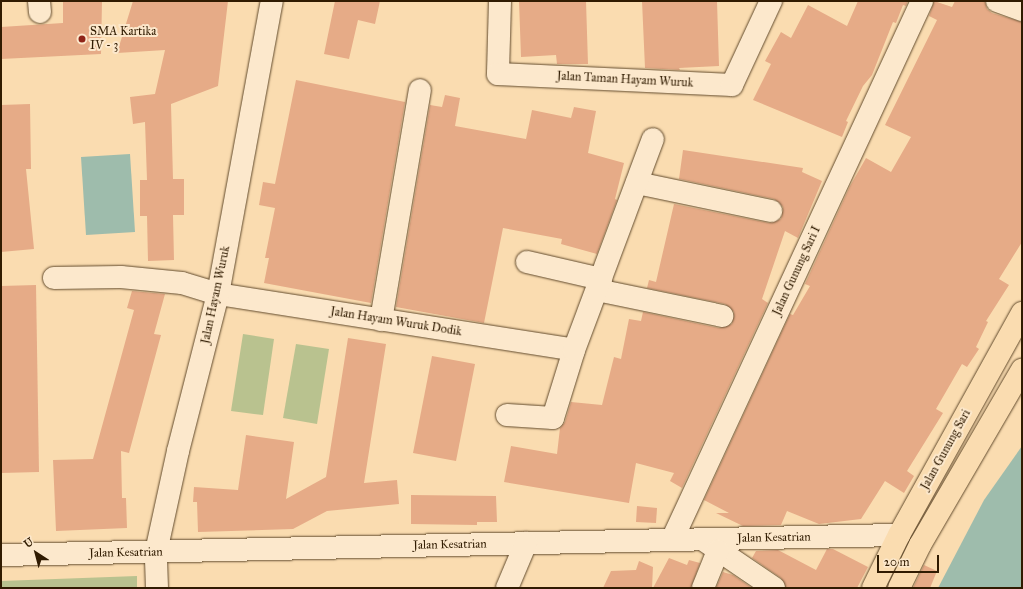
<!DOCTYPE html>
<style>
body{margin:0}
#map{position:relative;width:1023px;height:589px;overflow:hidden;background:#fadcb0;font-family:"IM FELL Great Primer",serif}
div>[style]{position:absolute}
.green>*{inset:0;background:#b9c28f}
.water>*{inset:0;background:#9ebcac}
.building>*{inset:0;background:#e6ab87}
.roads{filter:drop-shadow(0 0 1px #624b2d) drop-shadow(0 0 1px #624b2d)}
.minor>*{height:22px;margin:-11px;padding:0 11px;transform-origin:11px;border-radius:11px;background:#fce8cc}
.major>*{height:22px;margin:-11px;padding:0 11px;transform-origin:11px;border-radius:11px;background:#fadcb0}
.dots>*{width:11px;height:11px;translate:-50% -50%;box-sizing:border-box;border:2px solid #fce8cc;border-radius:50%}
span{translate:-50% -50%;white-space:nowrap;text-align:center;line-height:1.15;-webkit-text-stroke:4px #fce8cc;paint-order:stroke}
.poi-label{font-size:12px;color:#301b01}
.left{translate:0 -50%;text-align:left}
.street-label{font-size:12px;color:#301b01}
.frame{position:absolute;inset:0;border:2px solid #301b01;pointer-events:none}
.north{position:absolute;left:16px;top:533px;width:40px;height:40px;-webkit-text-stroke:3px #fce8cc;paint-order:stroke;rotate:324deg;font-size:11px;font-weight:700;line-height:16px;text-align:center;color:#301b01}
.north::after{content:'';display:block;margin:auto;width:14px;height:18px;background:#301b01;clip-path:polygon(50% 0,100% 100%,50% 72%,0 100%)}
.scale{position:absolute;left:877px;top:555px;width:62px;height:18px;box-sizing:border-box;border:2px solid #301b01;border-top:0;padding-left:5px;font-size:12px;line-height:14px;white-space:nowrap;color:#301b01;-webkit-text-stroke:3px #fce8cc;paint-order:stroke}
</style>
<div id="map">
<div class="green">
<i style="clip-path:polygon(243px 334px,274px 339px,263px 415px,231px 411px)"></i>
<i style="clip-path:polygon(296px 344px,329px 349px,317px 424px,283px 418px)"></i>
<i style="clip-path:polygon(137px 576px,137px 588px,1px 588px,1px 581px)"></i>
</div>
<div class="water">
<i style="clip-path:polygon(130px 154px,135px 232px,86px 235px,81px 157px)"></i>
<i style="clip-path:polygon(1022px 446px,1022px 588px,938px 588px,984px 500px)"></i>
</div>
<div class="building">
<i style="clip-path:polygon(63px 1px,102px 1px,101px 54px,1px 59px,1px 27px,63px 23px)"></i>
<i style="clip-path:polygon(133px 1px,228px 1px,218px 86px,171px 104px,173px 179px,184px 179px,184px 215px,173px 215px,174px 260px,148px 261px,147px 216px,140px 216px,140px 180px,147px 180px,145px 122px,133px 124px,130px 97px,155px 94px,165px 50px,117px 53px)"></i>
<i style="clip-path:polygon(335px 1px,380px 1px,375px 24px,358px 20px,349px 59px,324px 54px)"></i>
<i style="clip-path:polygon(519px 1px,586px 1px,588px 64px,557px 64px,556px 55px,521px 57px)"></i>
<i style="clip-path:polygon(642px 1px,717px 1px,719px 66px,679px 68px,680px 70px,645px 68px)"></i>
<i style="clip-path:polygon(858px 1px,908px 1px,906px 6px,903px 5px,896px 23px,893px 22px,872px 75px,863px 86px,846px 121px,848px 122px,842px 137px,753px 100px,771px 64px,765px 61px,781px 32px,791px 38px,808px 5px,847px 26px)"></i>
<i style="clip-path:polygon(934px 1px,952px 7px,955px 1px,985px 1px,987px 9px,992px 13px,1022px 22px,1022px 242px,999px 279px,1009px 285px,986px 321px,988px 322px,976px 347px,979px 349px,967px 367px,962px 364px,936px 409px,943px 413px,907px 471px,914px 476px,904px 493px,885px 481px,861px 519px,819px 524px,787px 511px,781px 525px,743px 526px,716px 513px,729px 513px,704px 500px,790px 314px,793px 315px,810px 286px,805px 284px,850px 186px,866px 158px,891px 172px,911px 137px,885px 125px,937px 20px,929px 16px)"></i>
<i style="clip-path:polygon(296px 80px,405px 102px,371px 303px,264px 283px,269px 258px,265px 258px,275px 208px,259px 205px,263px 182px,275px 184px)"></i>
<i style="clip-path:polygon(445px 95px,460px 98px,455px 126px,526px 139px,532px 110px,571px 118px,574px 107px,596px 111px,588px 153px,624px 163px,615px 199px,617px 200px,597px 254px,561px 244px,562px 239px,503px 228px,484px 323px,396px 307px,430px 105px,442px 107px)"></i>
<i style="clip-path:polygon(30px 104px,31px 169px,26px 169px,34px 249px,1px 252px,1px 105px)"></i>
<i style="clip-path:polygon(683px 150px,803px 168px,802px 172px,822px 181px,798px 238px,785px 231px,762px 299px,768px 303px,682px 488px,670px 481px,674px 473px,636px 463px,629px 503px,504px 482px,511px 446px,557px 454px,560px 428px,565px 422px,571px 402px,602px 405px,614px 357px,621px 359px,629px 319px,641px 321px,643px 312px,719px 328px,732px 324px,734px 312px,725px 304px,647px 288px,649px 280px,656px 282px,674px 204px,769px 223px,781px 219px,783px 207px,774px 199px,679px 179px)"></i>
<i style="clip-path:polygon(36px 285px,39px 472px,1px 473px,1px 286px)"></i>
<i style="clip-path:polygon(132px 291px,165px 294px,154px 334px,161px 335px,129px 453px,121px 451px,122px 498px,126px 498px,127px 528px,56px 531px,53px 460px,93px 459px,134px 310px,127px 308px)"></i>
<i style="clip-path:polygon(348px 338px,386px 344px,364px 483px,397px 480px,399px 504px,327px 511px,293px 529px,198px 532px,197px 502px,193px 502px,194px 487px,238px 490px,246px 435px,294px 442px,286px 499px,326px 477px)"></i>
<i style="clip-path:polygon(432px 356px,475px 364px,456px 461px,413px 453px)"></i>
<i style="clip-path:polygon(411px 495px,496px 496px,497px 522px,477px 522px,477px 525px,411px 524px)"></i>
<i style="clip-path:polygon(637px 506px,657px 508px,656px 523px,636px 522px)"></i>
<i style="clip-path:polygon(827px 549px,833px 549px,868px 567px,857px 588px,786px 588px,781px 578px,752px 558px,756px 551px,778px 550px,816px 570px)"></i>
<i style="clip-path:polygon(669px 558px,687px 565px,689px 560px,700px 563px,691px 588px,653px 588px)"></i>
<i style="clip-path:polygon(639px 561px,653px 567px,652px 588px,603px 588px,611px 571px,636px 570px)"></i>
<i style="clip-path:polygon(924px 565px,937px 571px,930px 588px,913px 588px)"></i>
<i style="clip-path:polygon(723px 572px,733px 575px,752px 588px,716px 588px)"></i>
</div>
<div class="roads">
<div class="minor">
<i style="left:39px;top:1px;width:11px;rotate:85deg"></i>
<i style="left:500px;top:1px;width:73px;rotate:91.6deg"></i>
<i style="left:498px;top:74px;width:234px;rotate:2.7deg"></i>
<i style="left:732px;top:85px;width:93px;rotate:-65.1deg"></i>
<i style="left:997px;top:1px;width:27px;rotate:20deg"></i>
<i style="left:637px;top:183px;width:137px;rotate:11.8deg"></i>
<i style="left:527px;top:262px;width:76px;rotate:12.9deg"></i>
<i style="left:54px;top:278px;width:67px;rotate:-0.9deg"></i>
<i style="left:121px;top:277px;width:61px;rotate:5.6deg"></i>
<i style="left:182px;top:283px;width:38px;rotate:17deg"></i>
<i style="left:218px;top:294px;width:360px;rotate:8.9deg"></i>
<i style="left:597px;top:290px;width:128px;rotate:11.7deg"></i>
<i style="left:381px;top:320px;width:233px;rotate:-80.4deg"></i>
<i style="left:507px;top:415px;width:46px;rotate:3.7deg"></i>
<i style="left:553px;top:418px;width:71px;rotate:-72.8deg"></i>
<i style="left:574px;top:350px;width:225px;rotate:-69.5deg"></i>
<i style="left:702px;top:539px;width:87px;rotate:34.2deg"></i>
<i style="left:672px;top:540px;width:594px;rotate:-65.12deg"></i>
<i style="left:1px;top:555px;width:898px;rotate:-1.28deg"></i>
<i style="left:157px;top:588px;width:36px;rotate:-92deg"></i>
<i style="left:156px;top:552px;width:103px;rotate:-77.7deg"></i>
<i style="left:178px;top:451px;width:162px;rotate:-75.7deg"></i>
<i style="left:218px;top:294px;width:298px;rotate:-79.6deg"></i>
<i style="left:507px;top:588px;width:49px;rotate:-67.1deg"></i>
<i style="left:703px;top:588px;width:40px;rotate:-68deg"></i>
</div>
<div class="major">
<i style="left:873px;top:588px;width:59px;rotate:-63.9deg"></i>
<i style="left:899px;top:535px;width:254px;rotate:-61deg"></i>
<i style="left:899px;top:588px;width:48px;rotate:-64deg"></i>
<i style="left:920px;top:545px;width:203px;rotate:-59.8deg"></i>
</div>
</div>
<div class="dots">
<i style="left:82px;top:39px;background:#8f2418"></i>
</div>
<div class="poi-label">
<span class="left" style="left:90px;top:39px">SMA Kartika<br>IV - 3</span>
</div>
<div class="street-label">
<span style="left:625px;top:80px;rotate:3deg">Jalan Taman Hayam Wuruk</span>
<span style="left:797px;top:271px;rotate:-65deg">Jalan Gunung Sari I</span>
<span style="left:216px;top:295px;rotate:-78deg">Jalan Hayam Wuruk</span>
<span style="left:396px;top:322px;rotate:9deg">Jalan Hayam Wuruk Dodik</span>
<span style="left:946px;top:450px;rotate:-61deg">Jalan Gunung Sari</span>
<span style="left:774px;top:538px;rotate:-1deg">Jalan Kesatrian</span>
<span style="left:450px;top:545px;rotate:-1deg">Jalan Kesatrian</span>
<span style="left:126px;top:553px;rotate:-1deg">Jalan Kesatrian</span>
</div>
<div class="frame"></div>
<div class="north">U</div>
<div class="scale">20 m</div>
</div>
